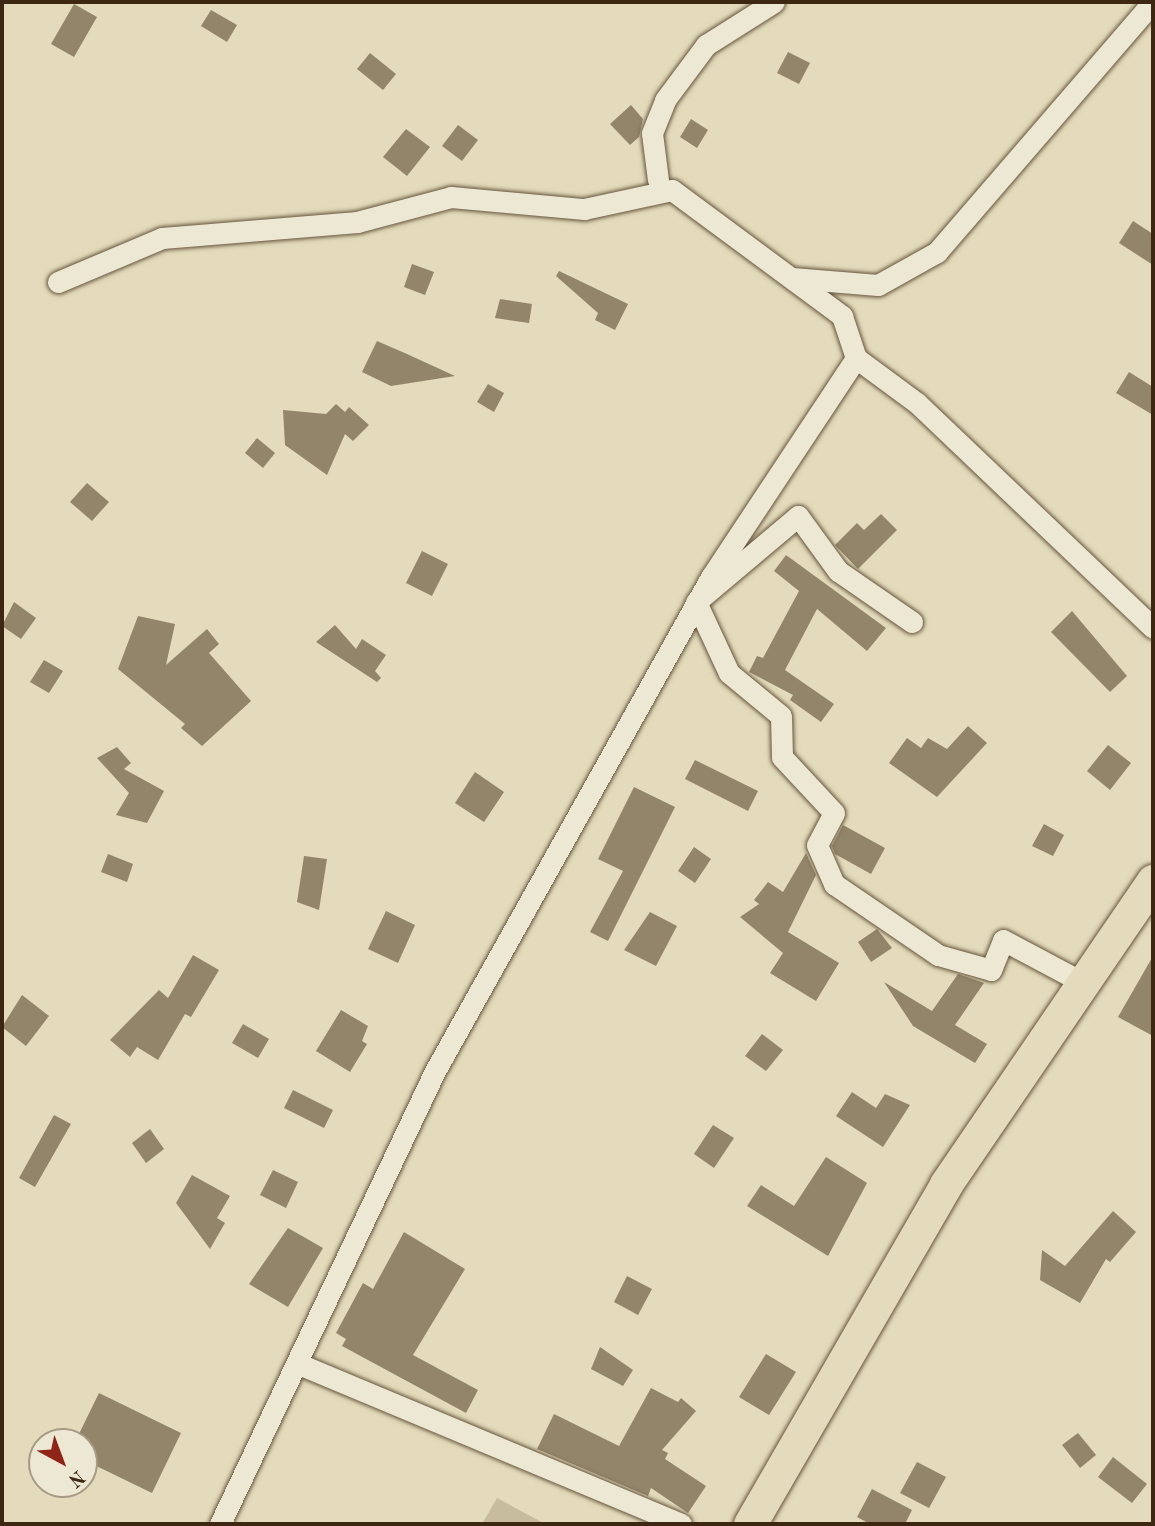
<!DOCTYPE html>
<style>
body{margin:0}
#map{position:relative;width:1155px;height:1526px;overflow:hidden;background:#e3dbbb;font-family:"Old Standard TT",serif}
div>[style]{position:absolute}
.green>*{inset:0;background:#c7bc9e}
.building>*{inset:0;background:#93856a}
.roads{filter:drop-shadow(0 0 2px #66543d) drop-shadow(0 0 2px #66543d)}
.minor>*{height:21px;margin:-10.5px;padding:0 10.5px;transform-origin:10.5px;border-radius:10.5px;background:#ede8d3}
.primary>*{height:33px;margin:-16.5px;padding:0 16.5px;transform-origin:16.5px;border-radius:16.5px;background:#e3dbbb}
span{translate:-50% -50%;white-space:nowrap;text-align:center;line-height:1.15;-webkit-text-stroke:6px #ede8d3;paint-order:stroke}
.frame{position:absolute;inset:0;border:4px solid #3d2713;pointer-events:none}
.north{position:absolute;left:28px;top:1428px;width:70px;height:70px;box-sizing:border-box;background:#ede8d3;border:2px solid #a79b86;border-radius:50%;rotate:139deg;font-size:19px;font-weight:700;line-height:28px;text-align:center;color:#3d2713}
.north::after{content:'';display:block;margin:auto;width:24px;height:32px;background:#8f2418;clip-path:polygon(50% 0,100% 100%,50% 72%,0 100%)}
</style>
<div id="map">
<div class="green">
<i style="clip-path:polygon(497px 1498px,545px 1524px,482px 1524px)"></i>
</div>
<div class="building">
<i style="clip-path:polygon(74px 4px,97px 17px,74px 57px,51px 44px)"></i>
<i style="clip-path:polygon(211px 10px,237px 25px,227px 42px,201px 26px)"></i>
<i style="clip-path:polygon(788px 52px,810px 63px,799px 84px,777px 73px)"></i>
<i style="clip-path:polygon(370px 53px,396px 74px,383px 90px,357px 69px)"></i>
<i style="clip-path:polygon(631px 105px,643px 119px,639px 137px,630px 145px,610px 124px)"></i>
<i style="clip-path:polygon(691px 119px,708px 130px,697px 148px,680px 137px)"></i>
<i style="clip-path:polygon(458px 125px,478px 140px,462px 161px,442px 146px)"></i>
<i style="clip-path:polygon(406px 129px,430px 147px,407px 176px,383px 157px)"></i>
<i style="clip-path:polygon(1133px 221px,1153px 234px,1153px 265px,1119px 243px)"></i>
<i style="clip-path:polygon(412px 264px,434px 272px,425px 295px,404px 287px)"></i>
<i style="clip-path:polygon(559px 271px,628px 304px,615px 330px,595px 320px,598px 313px,556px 276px)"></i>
<i style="clip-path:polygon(500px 299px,532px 304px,529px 323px,495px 318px)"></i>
<i style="clip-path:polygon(377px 341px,407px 354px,455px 376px,391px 386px,362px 372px)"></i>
<i style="clip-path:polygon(1129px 372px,1153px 387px,1153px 415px,1116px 393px)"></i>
<i style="clip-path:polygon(488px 384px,504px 393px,494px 412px,477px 402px)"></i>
<i style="clip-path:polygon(336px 404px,345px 412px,349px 407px,369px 425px,353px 441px,345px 434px,327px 475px,285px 445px,283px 410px,326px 414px)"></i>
<i style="clip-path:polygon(257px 438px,275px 453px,263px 468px,245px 453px)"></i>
<i style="clip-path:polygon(87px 483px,109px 502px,92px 521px,70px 502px)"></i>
<i style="clip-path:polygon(881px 514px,897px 530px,858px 569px,835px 545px,857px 523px,864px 530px)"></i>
<i style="clip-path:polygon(422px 551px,448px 564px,432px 596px,406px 583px)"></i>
<i style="clip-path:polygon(786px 555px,886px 628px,867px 651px,817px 609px,785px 670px,834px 704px,821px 722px,790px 700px,793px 695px,749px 672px,757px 656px,763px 658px,799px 591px,774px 571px)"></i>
<i style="clip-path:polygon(14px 602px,36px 618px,21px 639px,2px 626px)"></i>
<i style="clip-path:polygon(1072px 611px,1127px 676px,1110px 692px,1051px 632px)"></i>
<i style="clip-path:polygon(138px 616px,175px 624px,166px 665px,207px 629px,219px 644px,209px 653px,251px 701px,202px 746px,181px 728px,185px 724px,118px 669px)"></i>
<i style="clip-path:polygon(335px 625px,356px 649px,362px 639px,386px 655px,375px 671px,381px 678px,377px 682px,316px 642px)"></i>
<i style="clip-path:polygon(44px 660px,63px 671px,49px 693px,30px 682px)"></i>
<i style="clip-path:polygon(968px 726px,987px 743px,937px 797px,889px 763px,907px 738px,921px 748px,928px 738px,947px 749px)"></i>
<i style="clip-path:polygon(1108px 745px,1131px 763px,1110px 790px,1087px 771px)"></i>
<i style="clip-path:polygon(117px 747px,131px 763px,124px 769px,164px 791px,147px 823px,116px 815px,129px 793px,97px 758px)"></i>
<i style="clip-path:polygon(695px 760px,758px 791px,748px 811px,685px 779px)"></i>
<i style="clip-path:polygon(475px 772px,504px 792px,484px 822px,455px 803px)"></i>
<i style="clip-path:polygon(634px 787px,675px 807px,608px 941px,590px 932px,623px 871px,598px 859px)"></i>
<i style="clip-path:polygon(1044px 824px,1064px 835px,1053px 856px,1032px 846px)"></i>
<i style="clip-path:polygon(843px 825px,885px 848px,871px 874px,835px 854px,832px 846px)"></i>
<i style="clip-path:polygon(694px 847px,711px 859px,695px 883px,678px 871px)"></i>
<i style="clip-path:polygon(806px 853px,816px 875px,788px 932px,839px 963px,816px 1001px,770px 973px,783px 953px,740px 917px,759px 904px,754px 900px,768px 882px,783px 892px)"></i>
<i style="clip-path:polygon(108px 854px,133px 864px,127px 882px,101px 872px)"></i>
<i style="clip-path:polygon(304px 856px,327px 859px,319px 910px,297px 902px)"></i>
<i style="clip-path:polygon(386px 911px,415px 925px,398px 963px,368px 949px)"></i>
<i style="clip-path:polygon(650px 912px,677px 926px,656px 966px,624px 950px)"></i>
<i style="clip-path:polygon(877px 929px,892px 948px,871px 962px,858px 942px)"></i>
<i style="clip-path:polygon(193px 955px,219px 970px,191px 1017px,185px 1014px,158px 1060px,137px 1047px,130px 1057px,110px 1040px,159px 990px,168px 998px)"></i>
<i style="clip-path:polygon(1153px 956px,1153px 1036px,1118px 1017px)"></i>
<i style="clip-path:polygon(958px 974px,984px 983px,955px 1025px,987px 1044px,975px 1063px,913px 1026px,884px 982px,932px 1011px)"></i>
<i style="clip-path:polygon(22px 995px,49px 1016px,26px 1046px,2px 1027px)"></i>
<i style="clip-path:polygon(341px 1010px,368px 1026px,362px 1041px,367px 1044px,350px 1072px,316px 1051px)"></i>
<i style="clip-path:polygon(243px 1024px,269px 1039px,258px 1058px,232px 1043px)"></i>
<i style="clip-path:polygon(762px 1034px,783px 1050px,766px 1071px,745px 1056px)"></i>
<i style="clip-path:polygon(293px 1090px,333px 1110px,324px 1128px,284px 1108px)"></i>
<i style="clip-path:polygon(852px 1092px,876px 1108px,885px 1094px,910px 1105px,883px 1147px,836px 1116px)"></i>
<i style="clip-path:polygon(54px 1115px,71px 1124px,35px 1187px,19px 1178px)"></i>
<i style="clip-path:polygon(713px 1125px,734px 1138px,714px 1168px,694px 1154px)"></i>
<i style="clip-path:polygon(150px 1129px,164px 1149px,146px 1163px,132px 1143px)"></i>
<i style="clip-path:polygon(826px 1157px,867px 1183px,828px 1256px,747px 1206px,761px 1185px,794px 1206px)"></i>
<i style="clip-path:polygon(273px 1170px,298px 1182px,286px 1208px,260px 1195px)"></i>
<i style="clip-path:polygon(192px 1175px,230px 1196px,217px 1218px,225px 1223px,210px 1249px,176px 1203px)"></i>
<i style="clip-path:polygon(1113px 1211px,1136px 1232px,1110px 1262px,1106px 1259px,1080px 1303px,1040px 1280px,1042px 1250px,1065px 1266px)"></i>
<i style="clip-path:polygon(288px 1228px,323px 1248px,288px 1307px,249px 1284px)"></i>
<i style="clip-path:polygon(404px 1232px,465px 1269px,413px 1355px,478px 1390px,466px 1413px,342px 1346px,346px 1339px,336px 1333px,363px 1283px,373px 1289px)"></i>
<i style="clip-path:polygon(627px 1276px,652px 1289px,638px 1315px,614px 1302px)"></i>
<i style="clip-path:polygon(600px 1347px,633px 1370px,623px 1386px,591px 1369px)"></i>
<i style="clip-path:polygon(766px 1354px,796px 1372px,769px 1415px,739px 1397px)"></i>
<i style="clip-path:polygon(651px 1388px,678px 1402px,681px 1398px,696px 1411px,662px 1450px,668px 1453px,665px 1459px,706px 1486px,688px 1513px,651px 1488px,648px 1496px,537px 1449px,554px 1414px,619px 1446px)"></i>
<i style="clip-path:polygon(99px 1393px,181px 1433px,152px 1493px,84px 1460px,84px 1442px,75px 1442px)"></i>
<i style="clip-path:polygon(1078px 1433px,1096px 1455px,1080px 1468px,1062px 1445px)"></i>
<i style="clip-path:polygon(1113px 1457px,1147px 1484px,1132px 1503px,1098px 1477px)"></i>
<i style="clip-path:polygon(917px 1462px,946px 1477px,929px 1508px,900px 1493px)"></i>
<i style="clip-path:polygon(872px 1489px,912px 1510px,905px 1524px,870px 1524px,857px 1517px)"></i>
</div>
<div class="roads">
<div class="minor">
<i style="left:658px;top:180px;width:47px;rotate:-97.3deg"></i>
<i style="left:652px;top:133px;width:35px;rotate:-68deg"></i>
<i style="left:665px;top:100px;width:69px;rotate:-53.3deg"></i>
<i style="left:706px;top:45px;width:80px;rotate:-32.3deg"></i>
<i style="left:792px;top:278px;width:86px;rotate:4.7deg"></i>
<i style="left:878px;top:285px;width:68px;rotate:-29.2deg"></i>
<i style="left:937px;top:252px;width:330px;rotate:-49.2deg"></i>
<i style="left:58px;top:282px;width:113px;rotate:-22.9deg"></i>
<i style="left:162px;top:238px;width:196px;rotate:-4.7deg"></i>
<i style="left:357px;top:222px;width:97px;rotate:-14.9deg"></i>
<i style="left:451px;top:197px;width:134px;rotate:5.2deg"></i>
<i style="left:584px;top:209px;width:90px;rotate:-12.2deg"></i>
<i style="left:672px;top:190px;width:212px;rotate:36.5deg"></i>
<i style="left:842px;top:316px;width:44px;rotate:71.6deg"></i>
<i style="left:856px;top:358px;width:76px;rotate:36.4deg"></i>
<i style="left:917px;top:403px;width:326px;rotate:43.6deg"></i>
<i style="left:912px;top:622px;width:90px;rotate:-145.4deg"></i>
<i style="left:838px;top:571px;width:68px;rotate:-126deg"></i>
<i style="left:798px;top:516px;width:133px;rotate:139.9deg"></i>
<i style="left:696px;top:602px;width:78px;rotate:65.1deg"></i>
<i style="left:729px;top:673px;width:67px;rotate:39.6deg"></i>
<i style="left:781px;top:716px;width:41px;rotate:88.6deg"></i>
<i style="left:782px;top:757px;width:76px;rotate:47.1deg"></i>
<i style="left:834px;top:813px;width:36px;rotate:118deg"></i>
<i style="left:817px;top:845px;width:43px;rotate:66.4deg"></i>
<i style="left:834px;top:884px;width:126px;rotate:34.3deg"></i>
<i style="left:938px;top:955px;width:55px;rotate:15.8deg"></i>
<i style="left:991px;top:970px;width:32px;rotate:-68deg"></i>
<i style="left:1003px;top:940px;width:92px;rotate:28deg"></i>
<i style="left:299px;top:1364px;width:414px;rotate:22.7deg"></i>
<i style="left:220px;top:1524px;width:501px;rotate:-64.61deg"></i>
<i style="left:435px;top:1071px;width:566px;rotate:-60.81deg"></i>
<i style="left:711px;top:577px;width:263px;rotate:-56.5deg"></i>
</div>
<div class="primary">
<i style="left:750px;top:1524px;width:392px;rotate:-60deg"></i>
<i style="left:946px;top:1184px;width:367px;rotate:-55.7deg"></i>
</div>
</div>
<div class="frame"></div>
<div class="north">N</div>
</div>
